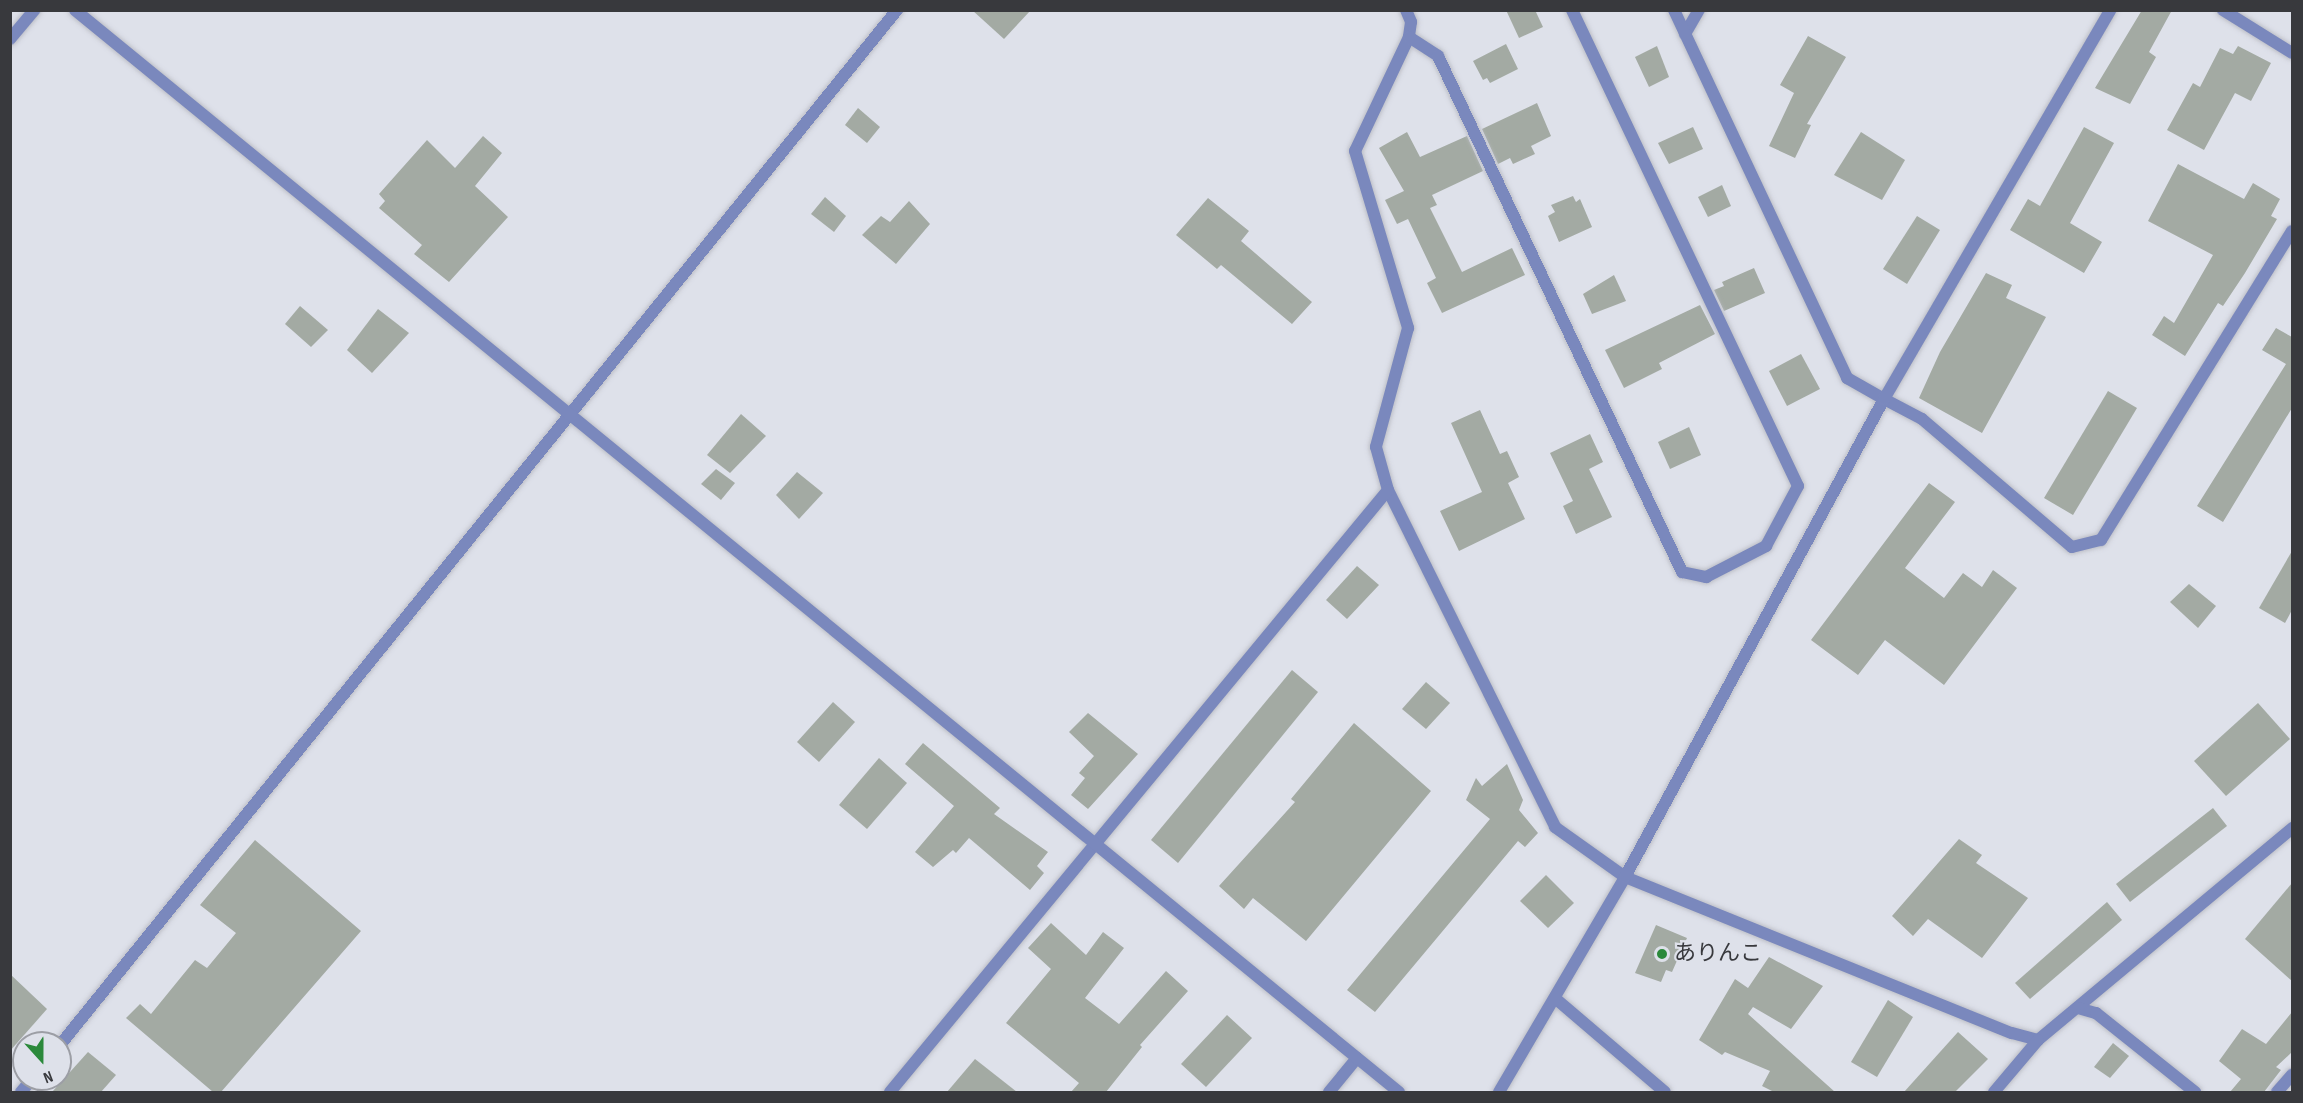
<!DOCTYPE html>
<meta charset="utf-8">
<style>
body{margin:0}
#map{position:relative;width:2303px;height:1103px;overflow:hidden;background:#dee1ea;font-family:"Sofia Sans Condensed","Noto Sans JP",sans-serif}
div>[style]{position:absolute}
.building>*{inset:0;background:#a3aaa3}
.roads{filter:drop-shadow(0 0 2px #bdbfc7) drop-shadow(0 0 2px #bdbfc7)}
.minor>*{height:12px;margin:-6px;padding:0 6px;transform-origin:6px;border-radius:6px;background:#7a88bd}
.tertiary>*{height:12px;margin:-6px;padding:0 6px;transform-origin:6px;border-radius:6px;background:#7a88bd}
.dots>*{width:16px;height:16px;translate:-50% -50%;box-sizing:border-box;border:3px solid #dee1ea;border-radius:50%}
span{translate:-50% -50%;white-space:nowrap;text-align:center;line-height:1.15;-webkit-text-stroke:4.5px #dee1ea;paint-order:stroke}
.poi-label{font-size:22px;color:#38393d}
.left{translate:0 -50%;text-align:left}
.frame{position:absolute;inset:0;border:12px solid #38393d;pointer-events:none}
.north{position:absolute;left:12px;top:1031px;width:60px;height:60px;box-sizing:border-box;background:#dee1ea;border:2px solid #9c9ea5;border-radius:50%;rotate:159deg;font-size:16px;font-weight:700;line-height:24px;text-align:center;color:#38393d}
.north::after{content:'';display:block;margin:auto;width:21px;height:27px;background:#2b893b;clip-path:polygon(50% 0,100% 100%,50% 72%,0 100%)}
</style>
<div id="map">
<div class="building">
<i style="clip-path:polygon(972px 10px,1031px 10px,1004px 39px)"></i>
<i style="clip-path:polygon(1506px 10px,1535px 10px,1543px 27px,1519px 38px)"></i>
<i style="clip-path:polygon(2142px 10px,2172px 10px,2149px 52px,2156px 57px,2130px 104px,2095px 88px)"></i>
<i style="clip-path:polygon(1808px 36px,1846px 57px,1807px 124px,1811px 125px,1795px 158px,1769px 146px,1794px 93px,1780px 85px)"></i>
<i style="clip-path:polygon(1506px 44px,1518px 69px,1490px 83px,1487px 78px,1483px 80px,1473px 61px)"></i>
<i style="clip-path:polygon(1657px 46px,1669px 77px,1649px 87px,1635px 57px)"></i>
<i style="clip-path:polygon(2238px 46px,2271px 63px,2251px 101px,2235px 93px,2204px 150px,2167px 130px,2193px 83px,2200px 87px,2220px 48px,2233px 54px)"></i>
<i style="clip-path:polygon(1537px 103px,1551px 136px,1531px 146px,1535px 154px,1513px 164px,1510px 158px,1498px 164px,1482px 129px)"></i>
<i style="clip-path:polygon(858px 108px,880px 127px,867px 143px,845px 125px)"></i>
<i style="clip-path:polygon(1693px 127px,1703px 149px,1669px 164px,1658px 143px)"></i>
<i style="clip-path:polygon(2084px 127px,2114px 143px,2070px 223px,2102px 242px,2084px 273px,2010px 230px,2028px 199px,2040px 206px)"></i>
<i style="clip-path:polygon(1407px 132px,1420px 157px,1467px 136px,1483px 171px,1432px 195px,1437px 205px,1430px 208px,1462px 272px,1512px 248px,1525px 275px,1442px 313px,1427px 283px,1436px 278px,1408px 219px,1397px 224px,1385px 200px,1404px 191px,1379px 148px)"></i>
<i style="clip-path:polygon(1861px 132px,1905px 160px,1882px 200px,1834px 175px)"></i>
<i style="clip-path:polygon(483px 136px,502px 153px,475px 186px,508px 217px,449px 282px,414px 254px,422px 245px,379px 208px,385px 201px,379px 194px,427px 140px,455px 168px)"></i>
<i style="clip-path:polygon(2178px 164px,2244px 199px,2253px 183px,2280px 199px,2271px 216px,2277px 219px,2245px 273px,2223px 306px,2218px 303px,2185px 356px,2152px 335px,2164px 316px,2174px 323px,2213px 255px,2148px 221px)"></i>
<i style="clip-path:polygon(1722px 185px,1731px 206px,1708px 217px,1698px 197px)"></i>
<i style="clip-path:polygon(1573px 196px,1576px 202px,1580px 199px,1592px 227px,1559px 242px,1548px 216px,1555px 212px,1551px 205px)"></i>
<i style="clip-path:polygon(825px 197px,846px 216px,834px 232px,811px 214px)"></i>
<i style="clip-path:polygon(1208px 198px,1249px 231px,1241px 241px,1312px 302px,1292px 324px,1221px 265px,1217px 269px,1176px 235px)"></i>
<i style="clip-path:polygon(909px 201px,930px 224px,896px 264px,862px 235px,881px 216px,890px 222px)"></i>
<i style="clip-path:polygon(1917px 216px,1940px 230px,1907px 284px,1883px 269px)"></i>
<i style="clip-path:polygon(1754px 268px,1765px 293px,1724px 311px,1714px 290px,1724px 286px,1722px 282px)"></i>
<i style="clip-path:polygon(1986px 273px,2012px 285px,2006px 298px,2046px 317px,1982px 433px,1919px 398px,1940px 352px)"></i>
<i style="clip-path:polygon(1614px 275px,1626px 301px,1592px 314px,1583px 294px)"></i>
<i style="clip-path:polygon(1700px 305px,1715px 334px,1659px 363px,1662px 369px,1624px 388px,1605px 350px)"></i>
<i style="clip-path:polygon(300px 306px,328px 330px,311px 347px,285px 324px)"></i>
<i style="clip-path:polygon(378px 309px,409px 333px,372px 373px,347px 350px)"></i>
<i style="clip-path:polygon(2276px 328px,2292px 337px,2292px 408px,2223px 522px,2197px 506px,2286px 364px,2262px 350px)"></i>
<i style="clip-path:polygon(1801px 354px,1820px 389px,1787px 406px,1769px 371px)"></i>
<i style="clip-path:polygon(2108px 391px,2137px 408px,2073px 515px,2044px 498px)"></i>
<i style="clip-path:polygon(1480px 410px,1500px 454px,1507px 451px,1519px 477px,1508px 483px,1525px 519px,1459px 551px,1440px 511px,1482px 492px,1451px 423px)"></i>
<i style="clip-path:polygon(741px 414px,766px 436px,730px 473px,707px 455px)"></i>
<i style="clip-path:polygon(1689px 427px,1701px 455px,1670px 469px,1658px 442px)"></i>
<i style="clip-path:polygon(1590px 434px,1603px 462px,1589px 469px,1612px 517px,1576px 534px,1563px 506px,1573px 501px,1550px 453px)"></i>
<i style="clip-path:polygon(716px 469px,735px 483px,721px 500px,701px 484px)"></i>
<i style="clip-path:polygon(797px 472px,823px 493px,799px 519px,776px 495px)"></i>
<i style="clip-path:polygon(1929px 483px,1955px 502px,1905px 568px,1944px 598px,1963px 573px,1982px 587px,1993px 570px,2017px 588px,1944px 685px,1885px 640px,1858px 675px,1811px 640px)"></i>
<i style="clip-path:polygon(2292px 551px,2292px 610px,2285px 623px,2259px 608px)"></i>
<i style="clip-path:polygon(1357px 566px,1379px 585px,1347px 619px,1326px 600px)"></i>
<i style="clip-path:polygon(2189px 584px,2216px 606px,2198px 628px,2170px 602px)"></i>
<i style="clip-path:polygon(1292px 670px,1318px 692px,1178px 863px,1151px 840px)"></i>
<i style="clip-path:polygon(1426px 682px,1450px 703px,1426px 729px,1402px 709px)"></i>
<i style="clip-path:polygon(833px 702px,855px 722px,819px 762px,797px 742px)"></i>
<i style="clip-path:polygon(2258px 703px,2290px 739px,2226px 796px,2194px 761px)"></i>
<i style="clip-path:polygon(1088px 713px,1138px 754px,1088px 809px,1071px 795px,1085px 778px,1079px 773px,1094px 756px,1069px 732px)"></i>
<i style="clip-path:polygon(1354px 723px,1431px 791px,1306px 941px,1253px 898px,1244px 909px,1219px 886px,1295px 802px,1291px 799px)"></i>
<i style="clip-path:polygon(923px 743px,1000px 808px,994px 814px,1048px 852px,1037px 866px,1044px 873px,1030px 890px,969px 838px,956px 853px,953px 850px,933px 867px,915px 852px,954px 806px,905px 764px)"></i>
<i style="clip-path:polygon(879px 758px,907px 783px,867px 829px,839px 805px)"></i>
<i style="clip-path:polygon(1507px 764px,1523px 800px,1519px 810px,1538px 833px,1525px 847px,1518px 841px,1375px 1012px,1347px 990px,1490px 819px,1466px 800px,1476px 778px,1482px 786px)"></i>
<i style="clip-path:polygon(2213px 808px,2227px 826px,2130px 902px,2116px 884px)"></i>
<i style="clip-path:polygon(1959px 839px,1982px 855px,1976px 863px,2028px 898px,1982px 958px,1928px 919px,1913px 936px,1892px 916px)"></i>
<i style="clip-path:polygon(255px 840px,361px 931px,221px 1092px,213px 1092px,126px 1018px,140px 1004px,151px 1014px,195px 960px,207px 968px,236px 933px,200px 905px)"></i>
<i style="clip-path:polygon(1546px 875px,1574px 903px,1548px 928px,1520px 901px)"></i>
<i style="clip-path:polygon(2292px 883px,2292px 981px,2245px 939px)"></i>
<i style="clip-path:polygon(2107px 902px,2122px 920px,2030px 999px,2015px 983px)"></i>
<i style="clip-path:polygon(1051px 923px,1086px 955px,1103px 932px,1124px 948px,1085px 998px,1119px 1024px,1166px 971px,1188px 991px,1140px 1045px,1142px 1047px,1106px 1092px,1071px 1092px,1079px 1083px,1006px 1023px,1051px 969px,1028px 948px)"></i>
<i style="clip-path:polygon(1656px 925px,1687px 938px,1672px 972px,1666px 970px,1661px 982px,1635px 973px)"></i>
<i style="clip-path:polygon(1769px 957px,1823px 986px,1791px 1029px,1753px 1007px,1748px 1014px,1835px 1092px,1774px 1092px,1762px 1086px,1770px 1071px,1725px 1052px,1722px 1055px,1699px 1040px,1735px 979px,1748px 988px)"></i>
<i style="clip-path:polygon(10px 974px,47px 1009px,10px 1051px)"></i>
<i style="clip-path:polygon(1888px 1000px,1913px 1017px,1877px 1077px,1851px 1062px)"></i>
<i style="clip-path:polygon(2292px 1012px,2292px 1052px,2276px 1067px,2281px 1070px,2264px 1092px,2230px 1092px,2241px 1079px,2219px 1061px,2242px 1029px,2266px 1044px)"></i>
<i style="clip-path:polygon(1227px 1015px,1252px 1038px,1206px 1087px,1181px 1064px)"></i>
<i style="clip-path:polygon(1958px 1032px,1988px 1059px,1955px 1092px,1904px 1092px)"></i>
<i style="clip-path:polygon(2113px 1043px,2129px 1056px,2110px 1078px,2094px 1067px)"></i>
<i style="clip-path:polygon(88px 1052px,116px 1075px,101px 1092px,52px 1092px)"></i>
<i style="clip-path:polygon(975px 1059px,1017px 1092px,947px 1092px)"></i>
</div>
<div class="roads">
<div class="minor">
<i style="left:1406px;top:10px;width:13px;rotate:67deg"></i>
<i style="left:1411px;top:22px;width:15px;rotate:98deg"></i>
<i style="left:1409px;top:37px;width:126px;rotate:115.3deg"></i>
<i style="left:1355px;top:151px;width:185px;rotate:73.3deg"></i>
<i style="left:1408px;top:328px;width:123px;rotate:105.1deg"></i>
<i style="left:1376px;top:447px;width:45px;rotate:74.4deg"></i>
<i style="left:1388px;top:490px;width:376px;rotate:63.6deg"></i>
<i style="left:1555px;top:827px;width:86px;rotate:35.5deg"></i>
<i style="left:2223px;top:10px;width:81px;rotate:31.9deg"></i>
<i style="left:1685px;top:34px;width:28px;rotate:-60deg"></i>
<i style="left:1409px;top:37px;width:35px;rotate:33deg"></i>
<i style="left:1438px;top:56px;width:571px;rotate:64.69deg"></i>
<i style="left:1682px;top:572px;width:25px;rotate:12deg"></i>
<i style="left:1706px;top:577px;width:68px;rotate:-27.3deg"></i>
<i style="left:1766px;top:546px;width:68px;rotate:-61.9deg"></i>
<i style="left:1798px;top:486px;width:527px;rotate:-115.4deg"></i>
<i style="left:10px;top:39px;width:38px;rotate:-50deg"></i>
<i style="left:1884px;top:399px;width:43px;rotate:27.8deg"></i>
<i style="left:1922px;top:419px;width:197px;rotate:40.5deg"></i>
<i style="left:2072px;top:547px;width:30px;rotate:-14deg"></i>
<i style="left:2101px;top:540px;width:363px;rotate:-58.3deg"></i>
<i style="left:60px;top:1045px;width:1331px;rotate:-51.04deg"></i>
<i style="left:21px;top:1092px;width:17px;rotate:-50deg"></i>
<i style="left:890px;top:1092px;width:781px;rotate:-50.4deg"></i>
<i style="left:1329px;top:1092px;width:44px;rotate:-50.5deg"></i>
<i style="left:2277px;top:1092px;width:23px;rotate:-49deg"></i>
</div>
<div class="tertiary">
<i style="left:75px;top:10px;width:1710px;rotate:39.26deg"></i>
<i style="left:1674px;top:10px;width:407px;rotate:64.8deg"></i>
<i style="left:1847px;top:378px;width:43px;rotate:29.6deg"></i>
<i style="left:1625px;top:877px;width:417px;rotate:22deg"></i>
<i style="left:2012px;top:1033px;width:27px;rotate:15deg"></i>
<i style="left:2038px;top:1040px;width:331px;rotate:-39.8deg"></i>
<i style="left:1556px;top:999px;width:143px;rotate:40.5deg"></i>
<i style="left:2078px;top:1008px;width:19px;rotate:16deg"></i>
<i style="left:2096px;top:1013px;width:127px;rotate:38.6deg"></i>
<i style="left:1499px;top:1092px;width:249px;rotate:-59.6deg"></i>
<i style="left:1625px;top:877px;width:544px;rotate:-61.55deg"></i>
<i style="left:1884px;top:399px;width:450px;rotate:-59.8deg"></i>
<i style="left:1994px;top:1092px;width:68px;rotate:-49.8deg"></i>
</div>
</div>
<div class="dots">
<i style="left:1662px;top:954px;background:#2b893b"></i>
</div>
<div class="poi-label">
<span class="left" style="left:1674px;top:954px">ありんこ</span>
</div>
<div class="frame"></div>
<div class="north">N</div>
</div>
